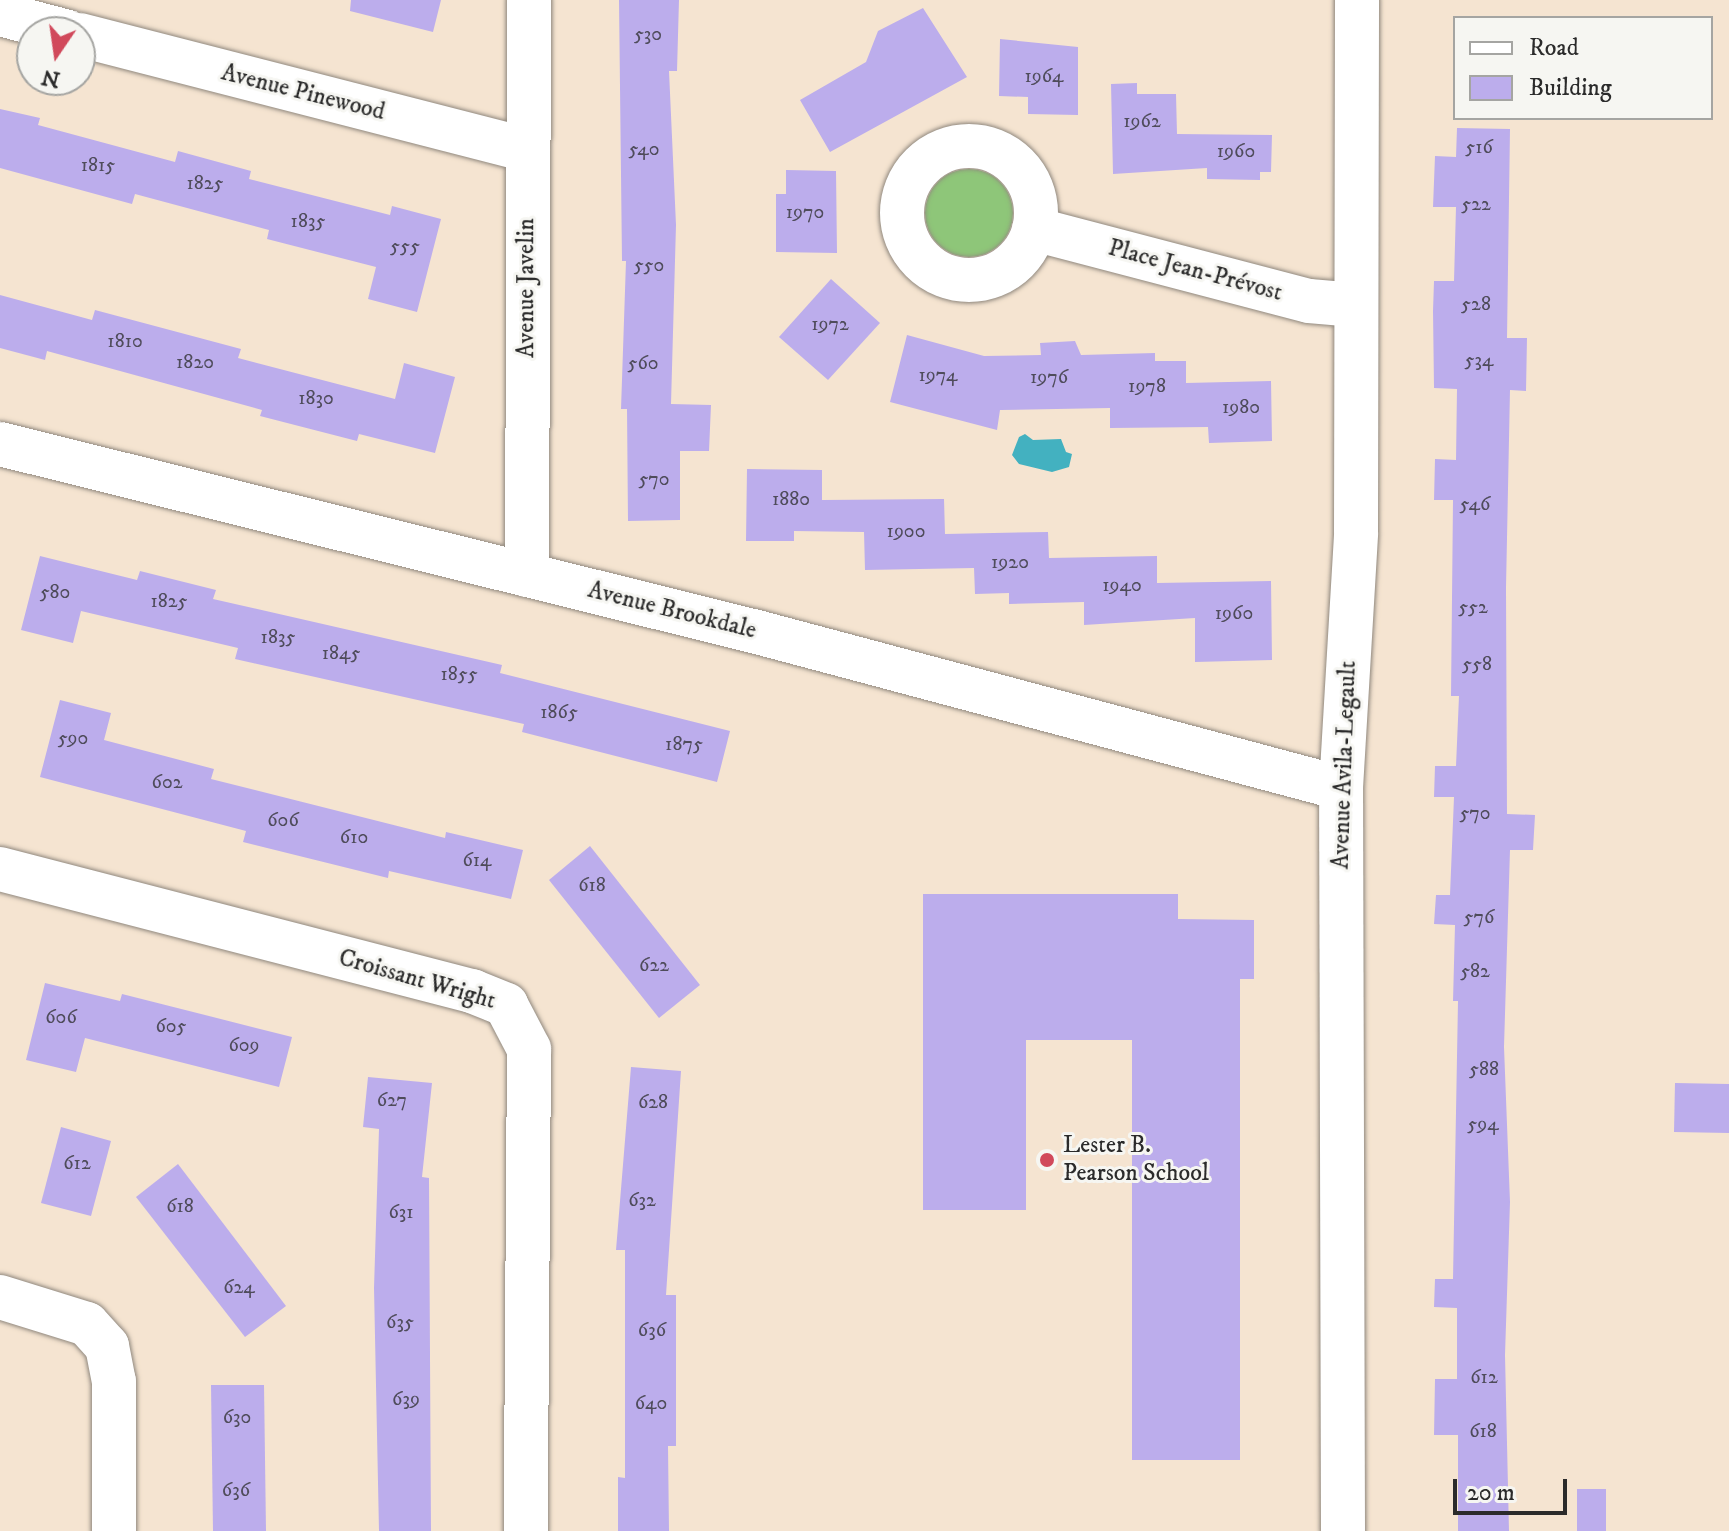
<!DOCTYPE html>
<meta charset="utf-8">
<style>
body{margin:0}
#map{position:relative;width:1729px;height:1531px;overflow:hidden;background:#f5e4d1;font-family:"IM FELL DW Pica",serif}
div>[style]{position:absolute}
.green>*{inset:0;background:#8ec679}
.round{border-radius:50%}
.water>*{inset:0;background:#43b1c0}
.building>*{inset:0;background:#bcadec}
.roads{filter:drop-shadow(0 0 2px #90887e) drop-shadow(0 0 2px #90887e)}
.minor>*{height:44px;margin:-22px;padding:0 22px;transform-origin:22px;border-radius:22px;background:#fff}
.minor>.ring{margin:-22px;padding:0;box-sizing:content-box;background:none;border:44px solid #fff;border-radius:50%}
.dots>*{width:22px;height:22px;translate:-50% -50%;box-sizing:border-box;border:4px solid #f6f6f2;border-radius:50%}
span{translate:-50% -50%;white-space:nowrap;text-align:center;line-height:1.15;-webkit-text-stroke:6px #f6f6f2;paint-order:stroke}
.number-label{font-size:20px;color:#4f4c5b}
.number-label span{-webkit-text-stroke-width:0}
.street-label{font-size:24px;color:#2b2b2b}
.poi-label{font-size:24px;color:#2b2b2b}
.left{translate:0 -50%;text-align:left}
.legend{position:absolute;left:1453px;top:16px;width:260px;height:104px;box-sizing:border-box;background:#f6f6f2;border:2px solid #a5a5a2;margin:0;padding:10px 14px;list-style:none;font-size:24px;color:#2b2b2b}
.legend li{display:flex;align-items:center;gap:16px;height:40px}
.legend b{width:40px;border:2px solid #a5a5a2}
.north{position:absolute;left:16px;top:16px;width:80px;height:80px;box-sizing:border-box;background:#f6f6f2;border:2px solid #a5a5a2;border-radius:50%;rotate:193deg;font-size:22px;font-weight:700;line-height:32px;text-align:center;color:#2b2b2b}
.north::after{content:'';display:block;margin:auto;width:28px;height:36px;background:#d1495b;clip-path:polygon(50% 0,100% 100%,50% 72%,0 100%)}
.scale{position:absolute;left:1453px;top:1479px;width:114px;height:36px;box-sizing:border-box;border:4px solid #2b2b2b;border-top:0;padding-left:10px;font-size:24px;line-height:28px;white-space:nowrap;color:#2b2b2b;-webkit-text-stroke:6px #f6f6f2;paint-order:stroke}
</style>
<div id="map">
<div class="green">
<i class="round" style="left:925px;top:169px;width:88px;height:88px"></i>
</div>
<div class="water">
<i style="clip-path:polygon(1025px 434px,1033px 440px,1061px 439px,1066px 452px,1072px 454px,1069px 467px,1052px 472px,1019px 464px,1012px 455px,1019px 437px)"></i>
</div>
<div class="building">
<i style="clip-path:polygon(351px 0,441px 0,433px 32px,350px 11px)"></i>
<i style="clip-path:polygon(619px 0,679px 0,677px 71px,669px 71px,676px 225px,671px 404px,711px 405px,709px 451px,680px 451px,680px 520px,628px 521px,627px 409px,621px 409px,626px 261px,622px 261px)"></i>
<i style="clip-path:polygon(923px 8px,967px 77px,830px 152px,800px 100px,866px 62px,878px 31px)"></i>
<i style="clip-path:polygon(1000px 39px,1078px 47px,1078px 115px,1028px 114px,1028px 97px,999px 96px)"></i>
<i style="clip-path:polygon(1137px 83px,1137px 94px,1176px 94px,1177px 134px,1272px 135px,1271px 172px,1260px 172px,1260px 180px,1207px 179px,1207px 168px,1113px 174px,1111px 84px)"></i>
<i style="clip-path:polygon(0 109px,40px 118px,38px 125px,175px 162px,178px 151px,251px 171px,249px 179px,390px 215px,392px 206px,441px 219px,417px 312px,368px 299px,376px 267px,267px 239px,269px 230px,135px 194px,132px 204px,0 168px)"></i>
<i style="clip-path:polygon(1457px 128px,1510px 129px,1507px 338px,1527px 338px,1526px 391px,1510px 390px,1506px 588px,1507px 814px,1535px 815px,1533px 850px,1510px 850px,1504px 1047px,1510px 1202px,1505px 1355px,1509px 1531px,1458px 1531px,1458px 1435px,1434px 1435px,1435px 1379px,1457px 1379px,1457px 1308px,1434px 1307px,1435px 1279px,1453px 1279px,1458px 1001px,1453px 1001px,1455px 925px,1434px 924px,1436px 895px,1450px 895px,1454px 797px,1434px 797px,1435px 766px,1456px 766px,1459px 696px,1451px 696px,1453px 500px,1434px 500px,1435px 459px,1456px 460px,1457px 389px,1434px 388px,1433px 311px,1434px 281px,1454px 281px,1456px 207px,1433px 207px,1435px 156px,1456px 157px)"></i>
<i style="clip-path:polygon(786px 170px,836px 171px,837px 253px,776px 252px,776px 194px,786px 194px)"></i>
<i style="clip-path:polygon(831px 279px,880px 323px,828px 380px,779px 337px)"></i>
<i style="clip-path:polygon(0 295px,92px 320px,95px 310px,241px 349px,238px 358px,395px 399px,404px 363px,455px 377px,435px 453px,359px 434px,357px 441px,260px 416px,262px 410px,47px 351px,45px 360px,0 348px)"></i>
<i style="clip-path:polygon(907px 335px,984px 356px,1041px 355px,1040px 343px,1075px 341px,1081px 355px,1155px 353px,1155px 361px,1186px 361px,1186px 383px,1271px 381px,1272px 441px,1209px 443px,1208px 427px,1110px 428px,1110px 408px,1000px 410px,997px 430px,890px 402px)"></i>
<i style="clip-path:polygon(747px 469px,822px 470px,822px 500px,944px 499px,945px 534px,1048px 532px,1049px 558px,1157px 556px,1157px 583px,1271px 581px,1272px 660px,1195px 662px,1195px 618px,1084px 625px,1084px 602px,1009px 604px,1009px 593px,975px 594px,974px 568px,865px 570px,864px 532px,794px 531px,794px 541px,746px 541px)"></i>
<i style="clip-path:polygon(40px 556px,137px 580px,140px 571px,216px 590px,213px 599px,502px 665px,500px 673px,730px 731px,717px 782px,522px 732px,524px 724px,235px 659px,238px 648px,81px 611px,73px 643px,21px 630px)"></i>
<i style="clip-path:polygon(60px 700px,111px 713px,104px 740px,214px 769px,211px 779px,445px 838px,446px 832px,523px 850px,511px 899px,389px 871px,388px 878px,243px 842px,246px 831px,40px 777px)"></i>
<i style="clip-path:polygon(590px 846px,700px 985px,659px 1018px,549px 880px)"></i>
<i style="clip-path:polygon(923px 894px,1178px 894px,1178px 919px,1254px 920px,1254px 979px,1240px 979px,1240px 1460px,1132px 1460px,1132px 1040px,1026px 1040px,1026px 1210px,923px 1210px)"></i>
<i style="clip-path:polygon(45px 983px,120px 1001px,122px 994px,292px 1037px,279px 1087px,85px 1038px,76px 1072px,26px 1060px)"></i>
<i style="clip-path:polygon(631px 1067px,681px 1071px,666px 1295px,676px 1295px,676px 1446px,668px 1446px,669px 1531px,618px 1531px,618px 1477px,625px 1478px,625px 1250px,616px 1250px)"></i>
<i style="clip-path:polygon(368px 1077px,432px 1083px,422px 1177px,429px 1178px,431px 1531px,379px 1531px,374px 1288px,379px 1129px,363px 1127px)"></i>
<i style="clip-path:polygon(1675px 1083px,1729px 1084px,1729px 1133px,1674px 1132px)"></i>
<i style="clip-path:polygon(61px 1127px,111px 1141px,91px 1216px,41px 1203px)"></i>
<i style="clip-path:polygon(178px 1164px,286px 1306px,245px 1337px,136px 1197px)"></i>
<i style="clip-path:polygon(211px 1385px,264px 1385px,266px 1531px,213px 1531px)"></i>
<i style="clip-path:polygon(1577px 1489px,1606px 1489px,1606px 1531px,1577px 1531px)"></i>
</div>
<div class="roads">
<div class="minor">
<i style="left:0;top:14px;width:70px;rotate:14.8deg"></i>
<i style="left:80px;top:35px;width:462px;rotate:14.4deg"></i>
<i class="ring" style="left:902px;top:146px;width:90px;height:90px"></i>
<i style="left:1034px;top:229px;width:284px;rotate:14.7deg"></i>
<i style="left:1309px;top:301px;width:47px;rotate:4.9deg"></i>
<i style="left:0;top:444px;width:780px;rotate:13.95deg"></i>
<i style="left:757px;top:632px;width:604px;rotate:14.96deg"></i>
<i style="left:527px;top:575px;width:575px;rotate:-89.8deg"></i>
<i style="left:0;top:869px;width:488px;rotate:14.5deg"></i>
<i style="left:472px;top:991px;width:37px;rotate:22deg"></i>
<i style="left:506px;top:1005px;width:50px;rotate:62.4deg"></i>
<i style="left:529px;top:1049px;width:482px;rotate:90.4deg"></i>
<i style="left:0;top:1297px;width:91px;rotate:17.2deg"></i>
<i style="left:87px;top:1324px;width:30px;rotate:48deg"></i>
<i style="left:107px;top:1346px;width:36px;rotate:79deg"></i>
<i style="left:114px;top:1381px;width:150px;rotate:90deg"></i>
<i style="left:1343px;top:1531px;width:743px;rotate:-90.15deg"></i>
<i style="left:1341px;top:788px;width:256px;rotate:-86.6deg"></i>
<i style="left:1356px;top:532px;width:532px;rotate:-89.89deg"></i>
</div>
</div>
<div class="dots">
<i style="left:1047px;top:1160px;background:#d1495b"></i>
</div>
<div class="number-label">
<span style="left:648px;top:34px">530</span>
<span style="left:1044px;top:76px">1964</span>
<span style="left:1142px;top:121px">1962</span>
<span style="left:1479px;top:147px">516</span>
<span style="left:644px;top:149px">540</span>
<span style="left:1236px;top:151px">1960</span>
<span style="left:98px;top:165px">1815</span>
<span style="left:205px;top:183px">1825</span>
<span style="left:1476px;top:204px">522</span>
<span style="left:805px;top:212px">1970</span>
<span style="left:308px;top:221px">1835</span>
<span style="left:405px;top:246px">555</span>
<span style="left:649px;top:265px">550</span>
<span style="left:1476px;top:304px">528</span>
<span style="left:830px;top:324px">1972</span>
<span style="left:125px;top:341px">1810</span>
<span style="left:1479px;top:360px">534</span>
<span style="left:195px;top:362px">1820</span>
<span style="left:643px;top:363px">560</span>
<span style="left:938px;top:375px">1974</span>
<span style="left:1049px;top:377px">1976</span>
<span style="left:1147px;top:386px">1978</span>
<span style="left:316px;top:398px">1830</span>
<span style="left:1241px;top:407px">1980</span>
<span style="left:654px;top:479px">570</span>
<span style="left:791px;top:499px">1880</span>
<span style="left:1475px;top:504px">546</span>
<span style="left:906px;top:531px">1900</span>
<span style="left:1010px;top:562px">1920</span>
<span style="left:1122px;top:585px">1940</span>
<span style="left:55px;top:592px">580</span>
<span style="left:169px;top:601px">1825</span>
<span style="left:1473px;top:607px">552</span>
<span style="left:1234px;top:613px">1960</span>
<span style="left:278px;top:637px">1835</span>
<span style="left:341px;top:653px">1845</span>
<span style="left:1477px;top:664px">558</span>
<span style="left:459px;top:674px">1855</span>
<span style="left:559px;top:712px">1865</span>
<span style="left:73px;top:738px">590</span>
<span style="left:684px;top:744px">1875</span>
<span style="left:167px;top:782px">602</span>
<span style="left:1475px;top:813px">570</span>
<span style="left:283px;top:820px">606</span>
<span style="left:354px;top:837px">610</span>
<span style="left:477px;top:860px">614</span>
<span style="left:592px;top:885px">618</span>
<span style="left:1479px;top:917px">576</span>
<span style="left:654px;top:965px">622</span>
<span style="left:1475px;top:971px">582</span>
<span style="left:61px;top:1017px">606</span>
<span style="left:171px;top:1026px">605</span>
<span style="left:244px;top:1045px">609</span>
<span style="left:1484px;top:1069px">588</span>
<span style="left:392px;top:1100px">627</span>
<span style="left:653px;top:1102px">628</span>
<span style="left:1483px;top:1124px">594</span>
<span style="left:77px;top:1163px">612</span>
<span style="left:642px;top:1200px">632</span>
<span style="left:180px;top:1206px">618</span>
<span style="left:401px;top:1212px">631</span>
<span style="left:239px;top:1287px">624</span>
<span style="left:400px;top:1322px">635</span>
<span style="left:652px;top:1330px">636</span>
<span style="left:1484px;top:1377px">612</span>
<span style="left:406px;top:1399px">639</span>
<span style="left:651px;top:1403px">640</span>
<span style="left:237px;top:1417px">630</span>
<span style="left:1483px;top:1431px">618</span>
<span style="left:236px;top:1490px">636</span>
</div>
<div class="street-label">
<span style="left:303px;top:93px;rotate:14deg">Avenue Pinewood</span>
<span style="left:1195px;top:271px;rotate:15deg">Place Jean-Prévost</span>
<span style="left:527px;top:288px;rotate:-90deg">Avenue Javelin</span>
<span style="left:672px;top:611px;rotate:14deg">Avenue Brookdale</span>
<span style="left:1345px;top:765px;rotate:-88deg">Avenue Avila-Legault</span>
<span style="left:417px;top:980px;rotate:16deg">Croissant Wright</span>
</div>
<div class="poi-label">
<span class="left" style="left:1063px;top:1160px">Lester B.<br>Pearson School</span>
</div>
<ul class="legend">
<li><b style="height:10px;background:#fff"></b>Road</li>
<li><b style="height:22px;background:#bcadec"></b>Building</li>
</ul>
<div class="north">N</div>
<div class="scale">20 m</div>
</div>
